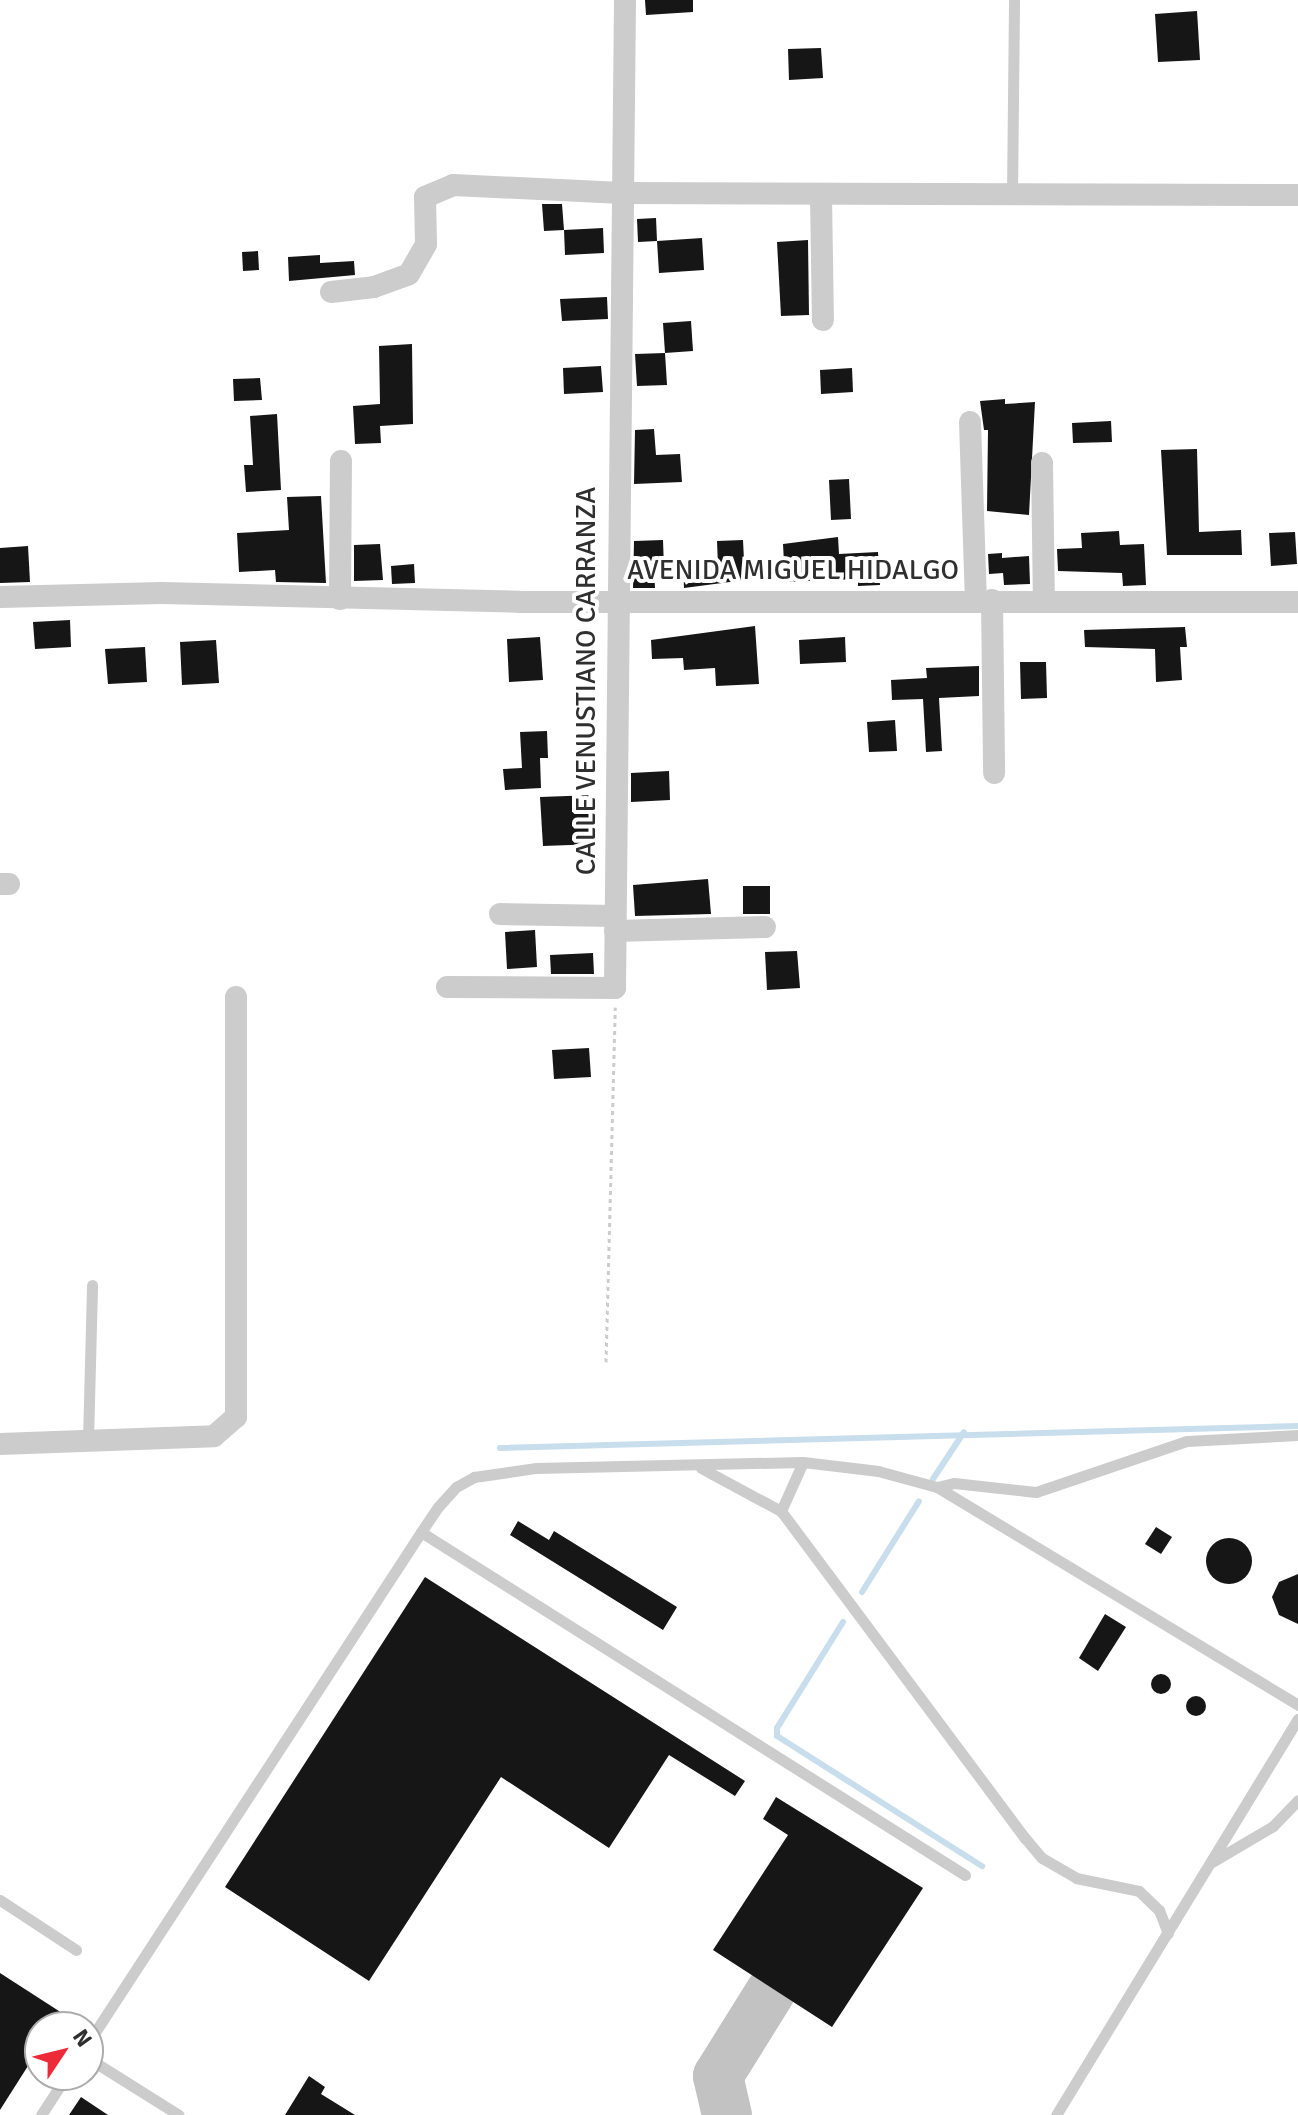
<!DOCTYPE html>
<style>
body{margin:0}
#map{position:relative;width:1298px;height:2115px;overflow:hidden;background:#fff;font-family:Signika,sans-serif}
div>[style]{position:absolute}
.stream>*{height:6px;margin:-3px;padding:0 3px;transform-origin:3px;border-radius:3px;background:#c8deed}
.taxiway>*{height:50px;margin:-25px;padding:0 25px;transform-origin:25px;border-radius:25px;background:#c2c2c2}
.building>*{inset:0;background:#161616}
.round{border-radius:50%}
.path>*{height:3px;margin-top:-1.5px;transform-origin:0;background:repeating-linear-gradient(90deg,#ccc 0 4px,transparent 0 8px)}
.service>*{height:11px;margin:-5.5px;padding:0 5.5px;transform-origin:5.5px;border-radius:5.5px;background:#ccc}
.minor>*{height:22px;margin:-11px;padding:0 11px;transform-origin:11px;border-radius:11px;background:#ccc}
span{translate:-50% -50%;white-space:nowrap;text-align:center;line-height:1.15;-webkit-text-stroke:8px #fff;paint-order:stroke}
.street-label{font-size:28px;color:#2f2f2f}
.north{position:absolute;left:24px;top:2011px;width:80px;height:80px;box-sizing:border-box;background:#fff;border:2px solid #acacac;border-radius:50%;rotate:55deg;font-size:22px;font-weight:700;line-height:32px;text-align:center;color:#2f2f2f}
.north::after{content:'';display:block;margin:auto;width:28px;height:36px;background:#ed2a38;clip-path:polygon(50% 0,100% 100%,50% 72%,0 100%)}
</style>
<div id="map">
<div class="stream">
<i style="left:500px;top:1448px;width:798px;rotate:-1.58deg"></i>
<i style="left:933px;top:1479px;width:56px;rotate:-56.6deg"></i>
<i style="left:862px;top:1592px;width:107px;rotate:-57.9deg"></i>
<i style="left:843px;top:1622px;width:125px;rotate:121.9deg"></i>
<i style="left:777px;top:1728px;width:8px;rotate:90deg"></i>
<i style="left:777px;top:1736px;width:243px;rotate:32.4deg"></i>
</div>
<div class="taxiway">
<i style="left:727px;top:2115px;width:40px;rotate:-103deg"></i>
<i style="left:718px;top:2076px;width:100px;rotate:-58.1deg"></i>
</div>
<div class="building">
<i style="clip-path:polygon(645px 0,693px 0,693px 12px,646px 15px)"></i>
<i style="clip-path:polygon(1197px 11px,1200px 60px,1158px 62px,1155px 14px)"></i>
<i style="clip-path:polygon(821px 48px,823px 78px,789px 80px,788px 49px)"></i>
<i style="clip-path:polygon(542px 204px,562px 204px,564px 230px,544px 231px)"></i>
<i style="clip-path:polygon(656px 218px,657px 241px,638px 242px,637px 219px)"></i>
<i style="clip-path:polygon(603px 228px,604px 253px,565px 255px,564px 230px)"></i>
<i style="clip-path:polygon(702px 238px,704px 270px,659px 273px,657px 241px)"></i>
<i style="clip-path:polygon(808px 240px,809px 315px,781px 316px,777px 242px)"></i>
<i style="clip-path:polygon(258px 251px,259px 270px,243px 271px,242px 252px)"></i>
<i style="clip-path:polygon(320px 255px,320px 263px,354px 261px,355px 275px,289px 281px,288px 257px)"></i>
<i style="clip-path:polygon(607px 297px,608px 319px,562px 321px,560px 299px)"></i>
<i style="clip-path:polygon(691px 321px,693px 351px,665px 353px,663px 323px)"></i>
<i style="clip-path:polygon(412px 344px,413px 424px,380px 426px,381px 443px,355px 444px,353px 406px,380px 404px,379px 346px)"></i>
<i style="clip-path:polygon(665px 353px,667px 385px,637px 386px,635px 354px)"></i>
<i style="clip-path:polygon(601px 366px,603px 392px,564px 394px,563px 368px)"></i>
<i style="clip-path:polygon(852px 368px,853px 392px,821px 394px,820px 370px)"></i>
<i style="clip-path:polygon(260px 378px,262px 400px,234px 401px,233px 379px)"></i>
<i style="clip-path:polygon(1005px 399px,1005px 404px,1035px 402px,1029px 515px,987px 511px,988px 430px,984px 430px,980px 401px)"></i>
<i style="clip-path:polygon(277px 414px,281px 490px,246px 492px,244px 465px,253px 465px,250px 416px)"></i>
<i style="clip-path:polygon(1111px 421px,1112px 442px,1073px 443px,1072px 423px)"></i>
<i style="clip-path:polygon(654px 429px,656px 455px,680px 454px,682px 482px,634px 484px,635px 430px)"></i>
<i style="clip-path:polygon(1197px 449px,1199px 532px,1241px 530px,1242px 555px,1167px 555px,1161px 450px)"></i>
<i style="clip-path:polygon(849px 479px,851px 519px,831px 520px,829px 480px)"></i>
<i style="clip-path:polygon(321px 496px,326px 583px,276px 582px,275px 570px,239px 572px,237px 533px,289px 530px,287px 497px)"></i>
<i style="clip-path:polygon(1119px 531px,1120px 545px,1144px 544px,1146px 585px,1123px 586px,1122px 573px,1058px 571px,1057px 549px,1082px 548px,1081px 533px)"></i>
<i style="clip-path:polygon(1295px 532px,1297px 564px,1271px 566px,1269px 533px)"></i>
<i style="clip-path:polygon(838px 537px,839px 554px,878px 552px,880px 585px,858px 586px,858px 579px,785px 582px,783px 544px)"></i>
<i style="clip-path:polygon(663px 540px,664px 568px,654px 568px,655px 588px,633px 588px,634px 541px)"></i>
<i style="clip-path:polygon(743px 540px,745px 580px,684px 588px,683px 568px,718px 566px,717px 541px)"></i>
<i style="clip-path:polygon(380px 544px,383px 580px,354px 581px,354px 545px)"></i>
<i style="clip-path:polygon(28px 546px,30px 582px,0 583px,0 548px)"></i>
<i style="clip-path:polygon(1002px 553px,1002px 558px,1029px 556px,1030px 584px,1004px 585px,1003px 573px,989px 574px,988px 554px)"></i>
<i style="clip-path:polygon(414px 564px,415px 583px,392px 584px,391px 566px)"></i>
<i style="clip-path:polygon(70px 620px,71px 647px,35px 649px,33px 622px)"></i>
<i style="clip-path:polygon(755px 626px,759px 684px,716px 686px,715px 668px,684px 670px,683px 658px,652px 659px,651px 640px)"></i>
<i style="clip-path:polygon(1185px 627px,1187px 647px,1180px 647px,1182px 680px,1156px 682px,1155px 649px,1085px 647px,1084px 630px)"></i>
<i style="clip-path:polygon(540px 637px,543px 680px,509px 682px,507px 639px)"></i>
<i style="clip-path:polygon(845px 637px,846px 662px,800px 664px,799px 640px)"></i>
<i style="clip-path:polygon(216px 640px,219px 683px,182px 685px,180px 642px)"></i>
<i style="clip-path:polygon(145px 647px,147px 682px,108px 684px,105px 649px)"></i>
<i style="clip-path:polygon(1020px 662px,1046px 662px,1047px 698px,1021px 699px)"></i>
<i style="clip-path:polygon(979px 666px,979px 696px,939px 698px,942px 751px,926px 752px,923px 699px,892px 700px,891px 680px,927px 678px,926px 668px)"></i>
<i style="clip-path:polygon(895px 720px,897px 751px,869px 752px,867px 722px)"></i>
<i style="clip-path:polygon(547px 731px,548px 758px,540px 758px,541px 788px,505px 790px,503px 769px,522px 768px,520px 732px)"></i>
<i style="clip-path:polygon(669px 771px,670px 800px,631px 802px,631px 773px)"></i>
<i style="clip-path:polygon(595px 795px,598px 844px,543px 846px,540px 797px)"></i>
<i style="clip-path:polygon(708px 879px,711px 914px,635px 916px,633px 885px)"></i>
<i style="clip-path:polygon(743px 886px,770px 886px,770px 914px,743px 914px)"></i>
<i style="clip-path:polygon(535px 930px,537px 967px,507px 969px,505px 932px)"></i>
<i style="clip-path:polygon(797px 951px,800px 988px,767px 990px,765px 952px)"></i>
<i style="clip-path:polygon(593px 953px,594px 974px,551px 974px,550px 955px)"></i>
<i style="clip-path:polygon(589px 1048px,591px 1077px,554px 1079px,552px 1050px)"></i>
<i style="clip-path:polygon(518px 1521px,549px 1540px,554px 1531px,677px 1607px,663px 1630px,510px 1535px)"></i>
<i style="clip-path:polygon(1156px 1527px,1172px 1537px,1161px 1554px,1145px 1544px)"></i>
<i class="round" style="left:1206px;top:1538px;width:46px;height:46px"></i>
<i style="clip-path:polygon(1298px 1574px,1298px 1624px,1279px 1615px,1272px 1597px,1279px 1582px)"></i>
<i style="clip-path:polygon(425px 1577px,745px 1781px,735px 1796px,669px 1755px,609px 1848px,501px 1777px,369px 1981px,225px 1887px)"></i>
<i style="clip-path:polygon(1105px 1614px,1126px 1627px,1098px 1671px,1079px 1658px)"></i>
<i class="round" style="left:1151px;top:1674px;width:20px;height:20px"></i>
<i class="round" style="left:1186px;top:1696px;width:20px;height:20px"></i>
<i style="clip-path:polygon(776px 1797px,923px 1888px,832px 2027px,713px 1950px,788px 1835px,763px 1819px)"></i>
<i style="clip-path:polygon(0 1973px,62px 2013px,53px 2027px,40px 2027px,40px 2047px,0 2110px)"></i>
<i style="clip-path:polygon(309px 2076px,325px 2087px,321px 2094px,355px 2115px,285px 2115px)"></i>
<i style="clip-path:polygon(81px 2097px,108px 2115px,69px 2115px)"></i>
</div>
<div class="path">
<i style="left:606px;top:1362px;width:355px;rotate:-88.5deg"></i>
</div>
<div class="service">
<i style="left:1012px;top:195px;width:195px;rotate:-89.4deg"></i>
<i style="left:88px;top:1440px;width:155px;rotate:-88.5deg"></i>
<i style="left:803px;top:1462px;width:54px;rotate:114.2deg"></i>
<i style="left:781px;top:1511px;width:408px;rotate:53.3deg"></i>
<i style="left:1025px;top:1838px;width:26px;rotate:50deg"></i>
<i style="left:1042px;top:1858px;width:39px;rotate:30deg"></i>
<i style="left:1076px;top:1878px;width:64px;rotate:11.7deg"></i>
<i style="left:1139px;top:1891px;width:28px;rotate:44deg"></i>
<i style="left:1159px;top:1910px;width:25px;rotate:69deg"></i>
<i style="left:701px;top:1468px;width:91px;rotate:28.3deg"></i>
<i style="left:937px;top:1487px;width:17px;rotate:-13deg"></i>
<i style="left:954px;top:1483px;width:82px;rotate:6.3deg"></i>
<i style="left:1036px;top:1492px;width:159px;rotate:-18.7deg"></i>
<i style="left:1187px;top:1441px;width:111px;rotate:-3.1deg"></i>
<i style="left:1212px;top:1862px;width:71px;rotate:-30.5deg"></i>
<i style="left:1273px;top:1826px;width:36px;rotate:-46deg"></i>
<i style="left:965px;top:1875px;width:643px;rotate:-147.77deg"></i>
<i style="left:421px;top:1532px;width:30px;rotate:-56deg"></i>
<i style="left:438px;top:1507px;width:27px;rotate:-48deg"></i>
<i style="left:456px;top:1487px;width:21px;rotate:-29deg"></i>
<i style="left:474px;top:1477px;width:63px;rotate:-8.3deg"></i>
<i style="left:536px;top:1468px;width:267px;rotate:-1.3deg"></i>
<i style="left:803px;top:1462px;width:76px;rotate:6.8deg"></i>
<i style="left:878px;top:1471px;width:61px;rotate:15.2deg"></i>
<i style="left:937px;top:1487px;width:422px;rotate:31.1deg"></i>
<i style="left:0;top:1900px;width:91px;rotate:33.3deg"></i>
<i style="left:88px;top:2043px;width:610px;rotate:-56.91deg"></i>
<i style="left:88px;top:2058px;width:107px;rotate:32.1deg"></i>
<i style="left:41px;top:2115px;width:48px;rotate:-57deg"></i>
<i style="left:1056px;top:2115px;width:464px;rotate:-58.6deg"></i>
</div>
<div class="minor">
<i style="left:821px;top:196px;width:124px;rotate:89.1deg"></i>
<i style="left:331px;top:292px;width:43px;rotate:-6.6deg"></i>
<i style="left:374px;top:287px;width:37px;rotate:-20deg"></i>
<i style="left:409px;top:274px;width:34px;rotate:-60deg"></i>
<i style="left:426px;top:244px;width:47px;rotate:-91.2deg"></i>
<i style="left:425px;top:197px;width:30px;rotate:-23deg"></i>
<i style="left:453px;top:185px;width:169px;rotate:2.7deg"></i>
<i style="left:622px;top:193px;width:676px;rotate:0.17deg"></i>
<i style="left:970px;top:422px;width:178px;rotate:88.1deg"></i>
<i style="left:1042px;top:463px;width:135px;rotate:89.2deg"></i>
<i style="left:0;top:597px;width:162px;rotate:-1.4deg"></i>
<i style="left:162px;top:593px;width:357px;rotate:1.4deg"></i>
<i style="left:519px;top:602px;width:779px"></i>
<i style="left:340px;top:599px;width:138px;rotate:-89.6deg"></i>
<i style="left:992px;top:600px;width:173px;rotate:89.3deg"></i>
<i style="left:0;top:884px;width:9px"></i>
<i style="left:500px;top:914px;width:115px;rotate:1deg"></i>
<i style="left:615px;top:931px;width:150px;rotate:-1.5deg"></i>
<i style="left:447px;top:987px;width:168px;rotate:0.3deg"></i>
<i style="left:615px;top:988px;width:988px;rotate:-89.42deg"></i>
<i style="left:0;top:1444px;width:214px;rotate:-2.1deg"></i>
<i style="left:214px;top:1436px;width:29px;rotate:-41deg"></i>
<i style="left:236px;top:1417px;width:420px;rotate:-90deg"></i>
</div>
<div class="street-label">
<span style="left:793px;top:570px">AVENIDA MIGUEL HIDALGO</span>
<span style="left:586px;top:681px;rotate:-90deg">CALLE VENUSTIANO CARRANZA</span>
</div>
<div class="north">N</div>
</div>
